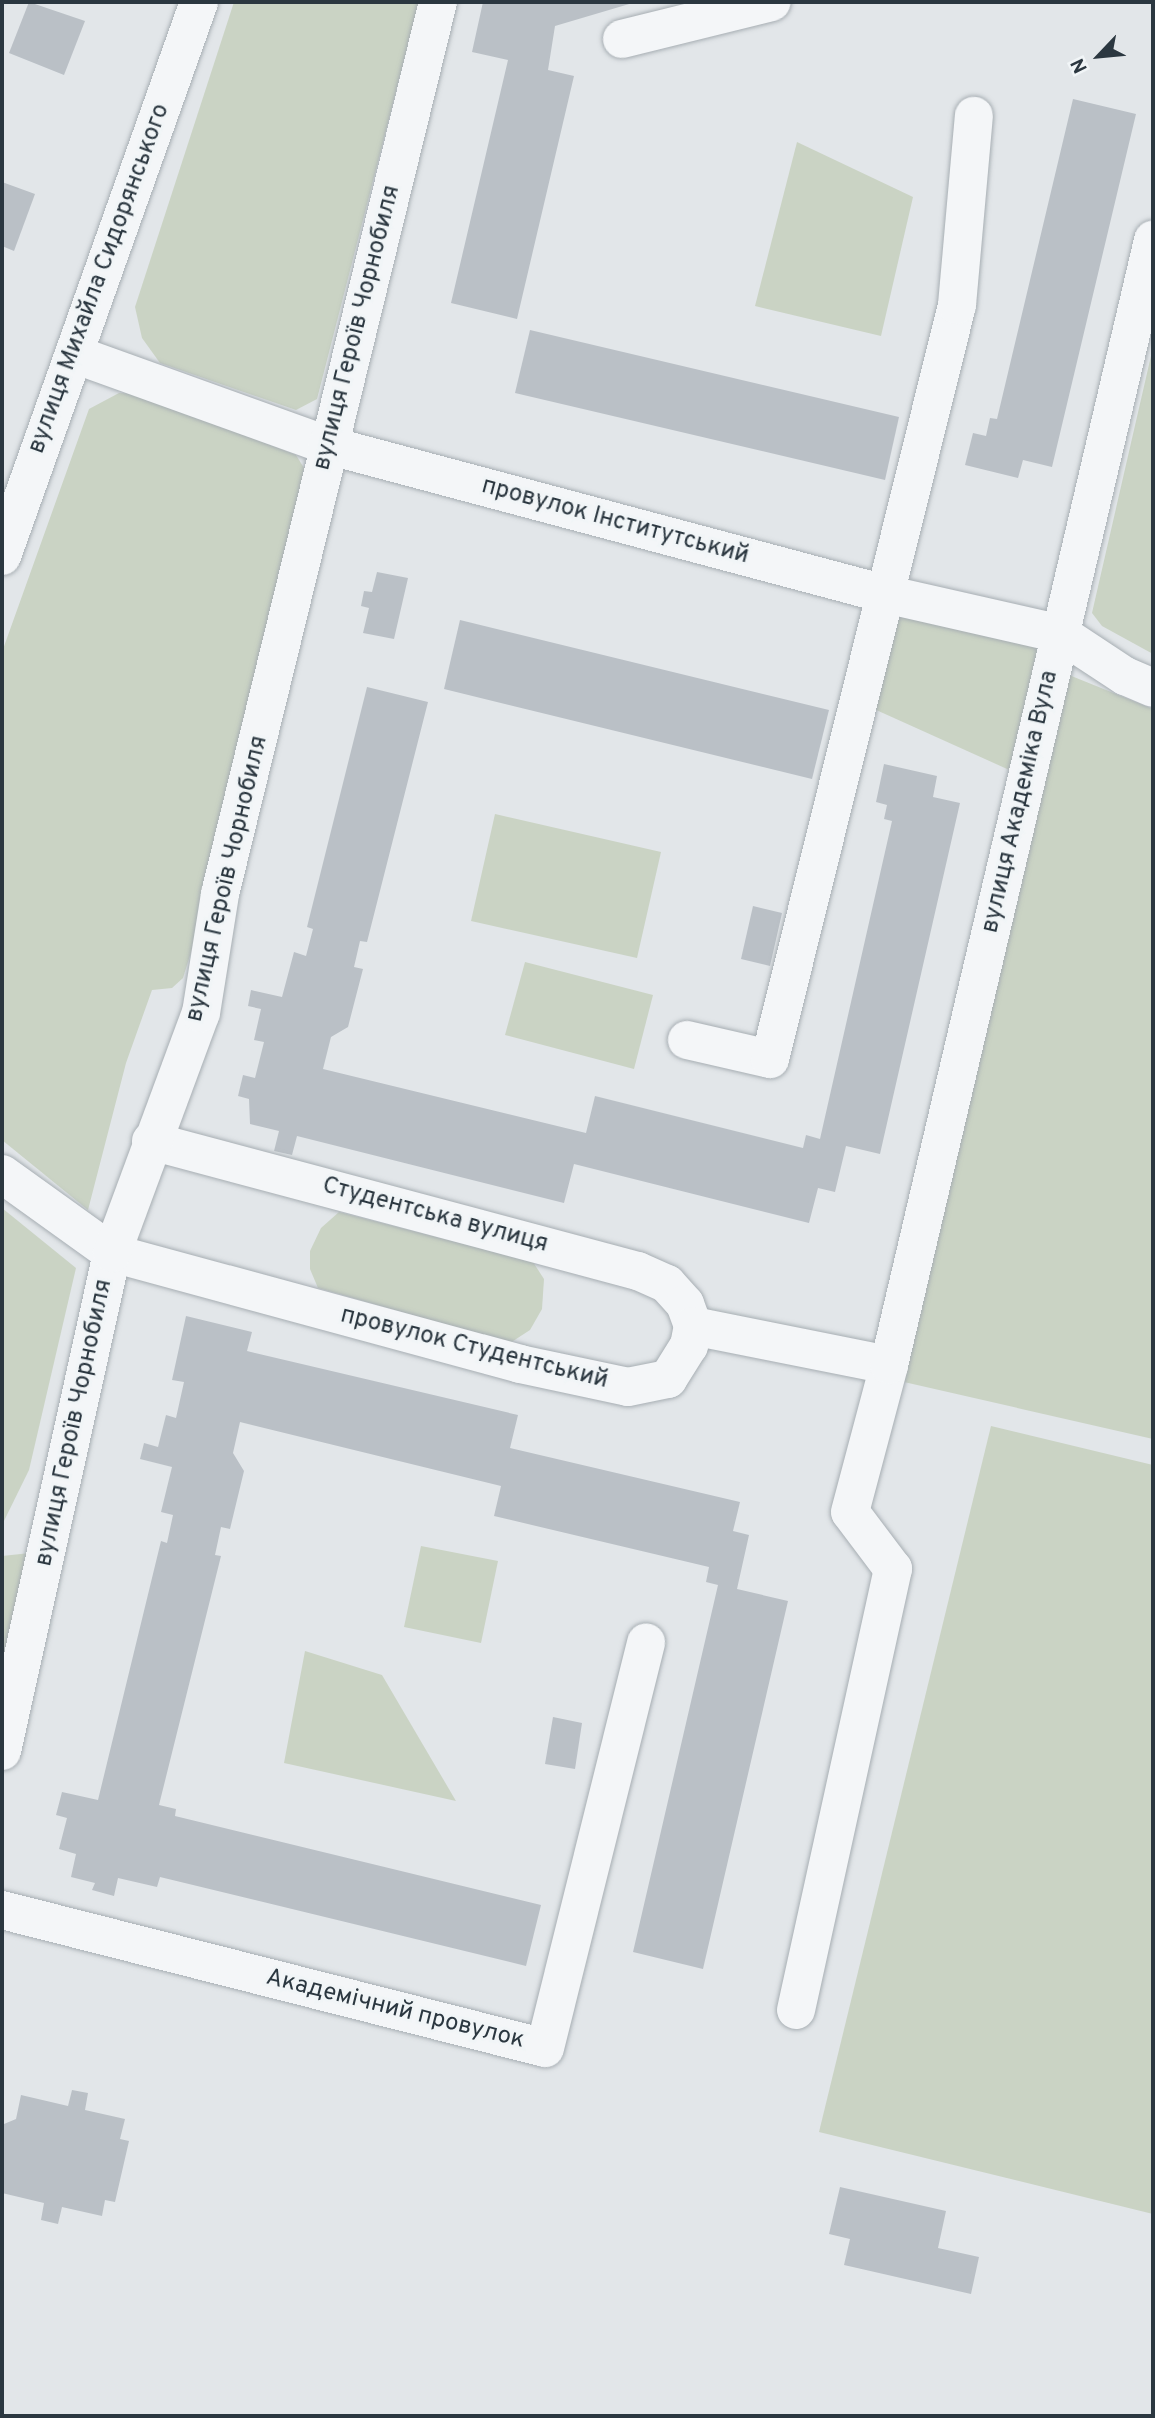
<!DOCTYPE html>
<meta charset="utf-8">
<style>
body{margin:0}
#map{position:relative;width:1155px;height:2418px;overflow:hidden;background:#e2e6e9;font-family:Overpass,sans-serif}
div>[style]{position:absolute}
.green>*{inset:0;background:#cad3c4}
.building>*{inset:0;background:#bac0c6}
.roads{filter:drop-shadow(0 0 2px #a7aeb3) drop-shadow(0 0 2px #a7aeb3)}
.minor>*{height:38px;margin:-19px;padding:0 19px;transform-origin:19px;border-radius:19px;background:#f4f6f8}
span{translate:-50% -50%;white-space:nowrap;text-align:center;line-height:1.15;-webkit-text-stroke:6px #f1f5f7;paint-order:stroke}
.street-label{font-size:24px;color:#2b3740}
.frame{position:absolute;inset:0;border:4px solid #2b3740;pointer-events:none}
.north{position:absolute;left:1064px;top:21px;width:70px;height:70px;-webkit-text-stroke:5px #f1f5f7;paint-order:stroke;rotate:244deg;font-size:19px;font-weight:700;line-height:28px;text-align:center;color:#2b3740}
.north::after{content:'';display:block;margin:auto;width:24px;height:32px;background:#2b3740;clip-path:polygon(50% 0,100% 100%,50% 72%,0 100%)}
</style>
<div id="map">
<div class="green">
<i style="clip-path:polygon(234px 2px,419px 2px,317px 399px,296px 410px,160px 363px,142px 338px,135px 307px)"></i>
<i style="clip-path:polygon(797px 142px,913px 197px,881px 336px,755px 306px)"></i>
<i style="clip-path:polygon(1153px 347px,1153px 654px,1102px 626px,1092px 613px)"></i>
<i style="clip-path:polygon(119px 393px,138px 394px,296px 455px,304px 468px,301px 500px,201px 920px,183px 978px,172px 988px,152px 990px,126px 1063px,88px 1210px,2px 1140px,2px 652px,89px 409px)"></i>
<i style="clip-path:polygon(893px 615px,1045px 647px,1016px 773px,874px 709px)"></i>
<i style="clip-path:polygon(1069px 675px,1153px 709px,1153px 1439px,904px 1382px)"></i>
<i style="clip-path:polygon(495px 814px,661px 852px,637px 958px,471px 921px)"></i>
<i style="clip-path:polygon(525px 962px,653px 995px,634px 1069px,505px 1035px)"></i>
<i style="clip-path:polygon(2px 1208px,76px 1268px,29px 1470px,2px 1525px)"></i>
<i style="clip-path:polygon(339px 1212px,533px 1262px,544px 1279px,542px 1309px,530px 1330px,510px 1343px,318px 1288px,310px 1269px,310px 1251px,321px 1228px)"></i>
<i style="clip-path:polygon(991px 1426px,1153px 1465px,1153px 2214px,819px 2132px)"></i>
<i style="clip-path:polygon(421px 1546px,498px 1561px,481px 1643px,404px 1627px)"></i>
<i style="clip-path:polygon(30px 1553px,2px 1666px,2px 1556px)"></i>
<i style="clip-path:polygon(305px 1651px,382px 1675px,456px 1801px,284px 1763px)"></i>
</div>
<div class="building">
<i style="clip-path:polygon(29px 2px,85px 21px,64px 75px,9px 53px)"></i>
<i style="clip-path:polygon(483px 2px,636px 2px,555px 26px,548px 70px,574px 76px,517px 319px,451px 303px,508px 60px,472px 52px)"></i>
<i style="clip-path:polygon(1073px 99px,1136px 114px,1052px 467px,1023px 460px,1018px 478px,965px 465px,973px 433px,986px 436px,990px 418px,997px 419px)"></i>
<i style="clip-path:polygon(2px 182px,35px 194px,14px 251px,2px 246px)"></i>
<i style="clip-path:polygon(530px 330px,899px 417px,885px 480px,515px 393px)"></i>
<i style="clip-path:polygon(377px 572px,408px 578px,394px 639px,363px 633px,369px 608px,361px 606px,364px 591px,372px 592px)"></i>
<i style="clip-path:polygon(460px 620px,829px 710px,812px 779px,444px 689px)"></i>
<i style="clip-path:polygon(367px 687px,428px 702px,367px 942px,360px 941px,354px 967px,363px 969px,348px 1027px,331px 1037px,323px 1069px,586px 1133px,595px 1096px,803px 1148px,806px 1135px,820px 1139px,892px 821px,884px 819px,887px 805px,876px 802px,884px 764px,937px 776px,933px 797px,960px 803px,880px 1154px,846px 1146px,835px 1192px,818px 1188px,809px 1223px,574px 1164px,564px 1203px,297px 1136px,292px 1155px,274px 1151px,279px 1131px,250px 1124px,249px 1099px,238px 1096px,243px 1075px,255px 1078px,264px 1042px,254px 1040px,261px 1009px,248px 1006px,251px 990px,282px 997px,294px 952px,306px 956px,313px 929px,307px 927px)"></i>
<i style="clip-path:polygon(753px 906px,782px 913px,770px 966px,741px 959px)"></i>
<i style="clip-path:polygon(186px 1316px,252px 1332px,247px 1351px,518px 1415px,510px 1448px,740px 1502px,733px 1531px,749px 1535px,737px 1589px,788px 1601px,703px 1969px,633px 1952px,718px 1585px,706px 1582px,709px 1567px,494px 1516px,501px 1486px,240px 1422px,233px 1453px,244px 1471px,230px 1529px,221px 1527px,215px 1555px,221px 1556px,159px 1805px,176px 1809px,175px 1816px,541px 1905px,526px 1966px,160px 1877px,157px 1887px,118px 1878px,114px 1896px,92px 1890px,95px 1883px,71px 1877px,76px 1854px,59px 1849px,67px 1818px,56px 1815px,62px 1792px,98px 1800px,161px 1541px,167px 1543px,173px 1515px,161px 1512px,172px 1467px,140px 1459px,144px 1443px,158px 1447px,166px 1415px,176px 1418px,184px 1382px,172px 1380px)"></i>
<i style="clip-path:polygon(553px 1717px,582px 1723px,575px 1769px,545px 1764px)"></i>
<i style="clip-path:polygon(72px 2090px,88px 2093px,85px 2110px,125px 2119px,120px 2139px,129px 2141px,115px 2202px,105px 2200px,102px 2216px,62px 2207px,58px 2224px,41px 2220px,44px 2203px,2px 2193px,2px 2137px,4px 2124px,16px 2119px,21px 2095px,68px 2106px)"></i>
<i style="clip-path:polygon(840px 2187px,946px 2211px,938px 2248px,979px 2257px,971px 2294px,844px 2265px,850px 2239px,829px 2234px)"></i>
</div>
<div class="roads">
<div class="minor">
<i style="left:622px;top:39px;width:154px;rotate:-13.9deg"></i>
<i style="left:74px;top:354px;width:269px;rotate:19.8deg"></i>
<i style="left:327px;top:445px;width:578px;rotate:14.95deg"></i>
<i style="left:885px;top:594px;width:180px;rotate:12.8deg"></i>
<i style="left:1061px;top:634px;width:77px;rotate:33.3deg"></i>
<i style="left:1125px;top:676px;width:30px;rotate:23deg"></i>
<i style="left:2px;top:556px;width:588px;rotate:-70.42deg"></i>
<i style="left:687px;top:1040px;width:85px;rotate:12.9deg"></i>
<i style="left:770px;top:1059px;width:777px;rotate:-76.07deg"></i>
<i style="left:957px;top:305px;width:190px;rotate:-84.9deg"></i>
<i style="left:151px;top:1141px;width:504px;rotate:14.95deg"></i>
<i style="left:638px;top:1271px;width:32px;rotate:24deg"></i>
<i style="left:667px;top:1284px;width:27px;rotate:48deg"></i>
<i style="left:685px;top:1304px;width:23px;rotate:70deg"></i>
<i style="left:2px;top:1174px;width:135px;rotate:35.7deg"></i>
<i style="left:112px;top:1253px;width:423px;rotate:15.2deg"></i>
<i style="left:520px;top:1364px;width:110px;rotate:12deg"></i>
<i style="left:628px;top:1387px;width:41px;rotate:-11.3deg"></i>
<i style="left:668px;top:1379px;width:39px;rotate:-58deg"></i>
<i style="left:689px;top:1346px;width:20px;rotate:-79deg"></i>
<i style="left:693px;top:1326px;width:200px;rotate:11.3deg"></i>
<i style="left:2px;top:1751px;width:510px;rotate:-77.54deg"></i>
<i style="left:112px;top:1253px;width:256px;rotate:-69.7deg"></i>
<i style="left:201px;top:1013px;width:121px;rotate:-80.9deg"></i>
<i style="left:220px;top:894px;width:918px;rotate:-76.27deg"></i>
<i style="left:2px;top:1910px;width:560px;rotate:14.26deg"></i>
<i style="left:545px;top:2048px;width:418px;rotate:-76deg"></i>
<i style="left:796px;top:2010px;width:452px;rotate:-77.6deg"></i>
<i style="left:893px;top:1569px;width:71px;rotate:-127deg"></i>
<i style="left:850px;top:1512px;width:152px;rotate:-75.1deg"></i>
<i style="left:889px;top:1365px;width:1156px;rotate:-76.79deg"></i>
</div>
</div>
<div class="street-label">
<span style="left:100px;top:279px;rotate:-70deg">вулиця Михайла Сидорянського</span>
<span style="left:358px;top:328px;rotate:-76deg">вулиця Героїв Чорнобиля</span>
<span style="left:615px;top:522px;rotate:15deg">провулок Інститутський</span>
<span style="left:1021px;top:802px;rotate:-77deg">вулиця Академіка Вула</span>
<span style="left:228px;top:879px;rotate:-77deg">вулиця Героїв Чорнобиля</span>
<span style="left:435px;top:1216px;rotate:15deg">Студентська вулиця</span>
<span style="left:474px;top:1349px;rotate:14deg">провулок Студентський</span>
<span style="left:75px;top:1423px;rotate:-78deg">вулиця Героїв Чорнобиля</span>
<span style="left:395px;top:2010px;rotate:14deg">Академічний провулок</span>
</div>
<div class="frame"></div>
<div class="north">N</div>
</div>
